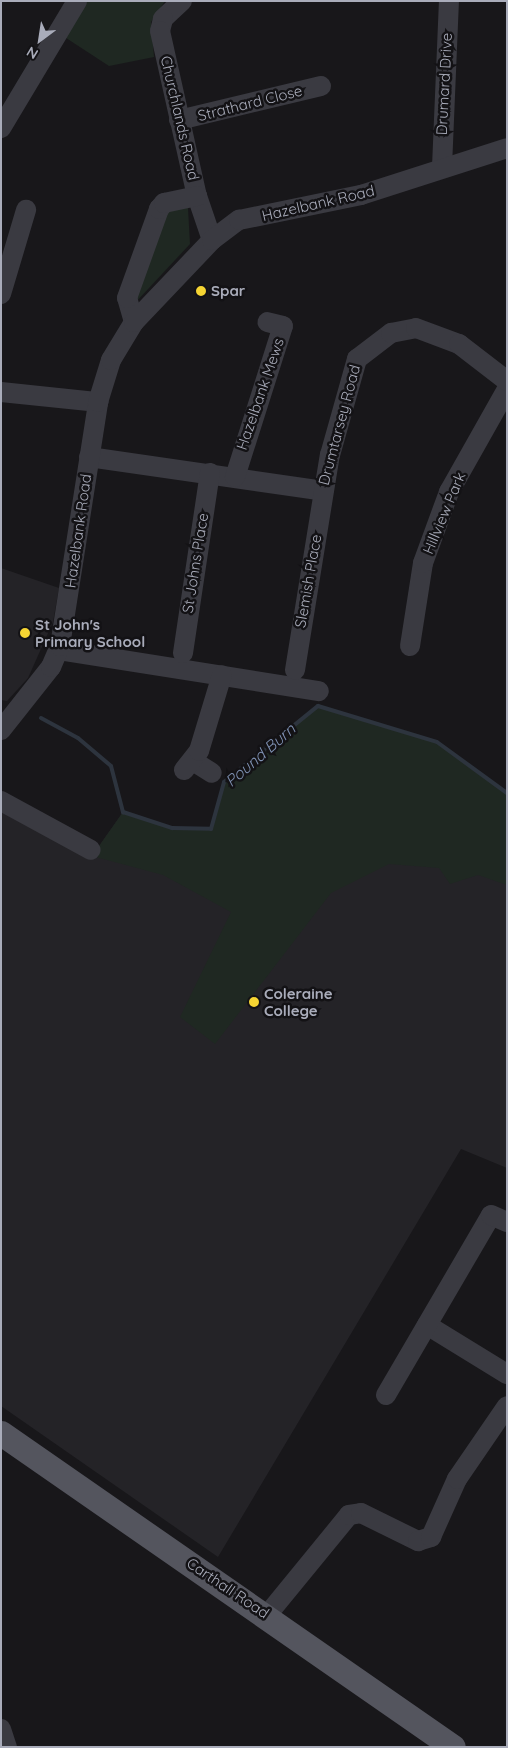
<!DOCTYPE html>
<style>
body{margin:0}
#map{position:relative;width:508px;height:1748px;overflow:hidden;background:#18171a;font-family:Quicksand,sans-serif}
div>[style]{position:absolute}
.built>*{inset:0;background:#242327}
.green>*{inset:0;background:#1f2822}
.stream>*{height:4px;margin:-2px;padding:0 2px;transform-origin:2px;border-radius:2px;background:#2d343e}
.minor>*{height:20px;margin:-10px;padding:0 10px;transform-origin:10px;border-radius:10px;background:#3a3a41}
.major>*{height:25px;margin:-12.5px;padding:0 12.5px;transform-origin:12.5px;border-radius:12.5px;background:#54555e}
.dots>*{width:14px;height:14px;translate:-50% -50%;box-sizing:border-box;border:2px solid #131215;border-radius:50%}
span{translate:-50% -50%;white-space:nowrap;text-align:center;line-height:1.15;-webkit-text-stroke:5px #131215;paint-order:stroke}
.street-label{font-size:15px;color:#a9acba}
.poi-label{font-size:15px;color:#a9acba;font-weight:700}
.left{translate:0 -50%;text-align:left}
.water-label{font-size:16px;color:#8093b5;font-style:italic}
.frame{position:absolute;inset:0;border:2px solid #a9acba;pointer-events:none}
.north{position:absolute;left:15px;top:15px;width:50px;height:50px;-webkit-text-stroke:4px #131215;paint-order:stroke;rotate:211deg;font-size:14px;font-weight:700;line-height:20px;text-align:center;color:#a9acba}
.north::after{content:'';display:block;margin:auto;width:18px;height:22px;background:#a9acba;clip-path:polygon(50% 0,100% 100%,50% 72%,0 100%)}
</style>
<div id="map">
<div class="built">
<i style="clip-path:polygon(1px 568px,59px 588px,53px 622px,28px 678px,7px 701px,1px 700px)"></i>
<i style="clip-path:polygon(318px 706px,437px 742px,507px 793px,507px 1168px,461px 1149px,218px 1557px,1px 1406px,1px 809px,92px 856px,123px 812px,172px 828px,211px 829px,224px 782px)"></i>
</div>
<div class="green">
<i style="clip-path:polygon(83px 1px,165px 1px,151px 22px,154px 57px,109px 66px,63px 36px)"></i>
<i style="clip-path:polygon(167px 208px,188px 208px,190px 244px,135px 303px)"></i>
<i style="clip-path:polygon(318px 706px,437px 742px,495px 783px,507px 795px,507px 885px,478px 875px,450px 884px,439px 868px,389px 864px,331px 893px,215px 1044px,180px 1017px,231px 912px,163px 875px,92px 856px,123px 812px,172px 828px,211px 829px,224px 782px)"></i>
</div>
<div class="stream">
<i style="left:41px;top:718px;width:42px;rotate:28.4deg"></i>
<i style="left:78px;top:738px;width:43px;rotate:40.3deg"></i>
<i style="left:111px;top:766px;width:48px;rotate:75.4deg"></i>
<i style="left:123px;top:812px;width:52px;rotate:18.1deg"></i>
<i style="left:172px;top:828px;width:39px;rotate:1deg"></i>
<i style="left:211px;top:829px;width:49px;rotate:-74.5deg"></i>
<i style="left:224px;top:782px;width:121px;rotate:-39deg"></i>
<i style="left:318px;top:706px;width:124px;rotate:16.8deg"></i>
<i style="left:437px;top:742px;width:87px;rotate:36.1deg"></i>
</div>
<div class="minor">
<i style="left:182px;top:1px;width:26px;rotate:137deg"></i>
<i style="left:163px;top:19px;width:12px;rotate:104deg"></i>
<i style="left:160px;top:31px;width:169px;rotate:77.4deg"></i>
<i style="left:197px;top:196px;width:46px;rotate:71.2deg"></i>
<i style="left:179px;top:120px;width:146px;rotate:-13.5deg"></i>
<i style="left:1px;top:128px;width:148px;rotate:-59.1deg"></i>
<i style="left:442px;top:167px;width:166px;rotate:-87.6deg"></i>
<i style="left:1px;top:294px;width:88px;rotate:-73.4deg"></i>
<i style="left:134px;top:322px;width:25px;rotate:-106deg"></i>
<i style="left:127px;top:298px;width:95px;rotate:-70.2deg"></i>
<i style="left:159px;top:209px;width:8px;rotate:-50deg"></i>
<i style="left:164px;top:203px;width:34px;rotate:-12deg"></i>
<i style="left:1px;top:392px;width:98px;rotate:5.9deg"></i>
<i style="left:89px;top:457px;width:237px;rotate:8.2deg"></i>
<i style="left:235px;top:477px;width:158px;rotate:-72.4deg"></i>
<i style="left:283px;top:326px;width:16px;rotate:-166deg"></i>
<i style="left:410px;top:646px;width:84px;rotate:-81.1deg"></i>
<i style="left:423px;top:563px;width:76px;rotate:-69.9deg"></i>
<i style="left:449px;top:492px;width:118px;rotate:-60.6deg"></i>
<i style="left:59px;top:650px;width:263px;rotate:9deg"></i>
<i style="left:183px;top:653px;width:182px;rotate:-81.5deg"></i>
<i style="left:295px;top:670px;width:218px;rotate:-80.8deg"></i>
<i style="left:330px;top:455px;width:100px;rotate:-74.3deg"></i>
<i style="left:357px;top:359px;width:43px;rotate:-37.4deg"></i>
<i style="left:391px;top:333px;width:25px;rotate:-11deg"></i>
<i style="left:416px;top:328px;width:46px;rotate:20.4deg"></i>
<i style="left:459px;top:344px;width:61px;rotate:37.6deg"></i>
<i style="left:1px;top:730px;width:80px;rotate:-51.6deg"></i>
<i style="left:51px;top:667px;width:23px;rotate:-67deg"></i>
<i style="left:60px;top:646px;width:247px;rotate:-81.1deg"></i>
<i style="left:98px;top:402px;width:44px;rotate:-72.8deg"></i>
<i style="left:111px;top:360px;width:44px;rotate:-58.8deg"></i>
<i style="left:134px;top:322px;width:113px;rotate:-46.4deg"></i>
<i style="left:212px;top:240px;width:34px;rotate:-37deg"></i>
<i style="left:239px;top:220px;width:125px;rotate:-11.6deg"></i>
<i style="left:361px;top:195px;width:153px;rotate:-17.8deg"></i>
<i style="left:193px;top:761px;width:22px;rotate:32deg"></i>
<i style="left:184px;top:770px;width:24px;rotate:-52deg"></i>
<i style="left:199px;top:751px;width:79px;rotate:-73.2deg"></i>
<i style="left:1px;top:801px;width:102px;rotate:28.6deg"></i>
<i style="left:427px;top:1325px;width:94px;rotate:31.5deg"></i>
<i style="left:386px;top:1395px;width:208px;rotate:-59.7deg"></i>
<i style="left:491px;top:1215px;width:17px;rotate:24deg"></i>
<i style="left:268px;top:1614px;width:128px;rotate:-50.7deg"></i>
<i style="left:349px;top:1515px;width:12px;rotate:-9deg"></i>
<i style="left:361px;top:1513px;width:64px;rotate:26.2deg"></i>
<i style="left:418px;top:1541px;width:14px;rotate:-17deg"></i>
<i style="left:431px;top:1537px;width:64px;rotate:-65.9deg"></i>
<i style="left:457px;top:1479px;width:88px;rotate:-55.6deg"></i>
<i style="left:1px;top:1729px;width:19px;rotate:72deg"></i>
</div>
<div class="major">
<i style="left:1px;top:1433px;width:550px;rotate:34.79deg"></i>
</div>
<div class="dots">
<i style="left:201px;top:291px;background:#f6d533"></i>
<i style="left:25px;top:633px;background:#f6d533"></i>
<i style="left:254px;top:1002px;background:#f6d533"></i>
</div>
<div class="street-label">
<span style="left:444px;top:84px;rotate:-87deg">Drumard Drive</span>
<span style="left:250px;top:103px;rotate:-14deg">Strathard Close</span>
<span style="left:180px;top:118px;rotate:77deg">Churchlands Road</span>
<span style="left:318px;top:203px;rotate:-13deg">Hazelbank Road</span>
<span style="left:260px;top:394px;rotate:-71deg">Hazelbank Mews</span>
<span style="left:339px;top:425px;rotate:-75deg">Drumtarsey Road</span>
<span style="left:444px;top:513px;rotate:-67deg">Hillview Park</span>
<span style="left:78px;top:531px;rotate:-82deg">Hazelbank Road</span>
<span style="left:195px;top:563px;rotate:-81deg">St Johns Place</span>
<span style="left:308px;top:581px;rotate:-80deg">Slemish Place</span>
<span style="left:228px;top:1588px;rotate:34deg">Carthall Road</span>
</div>
<div class="poi-label">
<span class="left" style="left:211px;top:291px">Spar</span>
<span class="left" style="left:35px;top:633px">St John's<br>Primary School</span>
<span class="left" style="left:264px;top:1002px">Coleraine<br>College</span>
</div>
<div class="water-label">
<span style="left:260px;top:755px;rotate:-41deg">Pound Burn</span>
</div>
<div class="frame"></div>
<div class="north">N</div>
</div>
